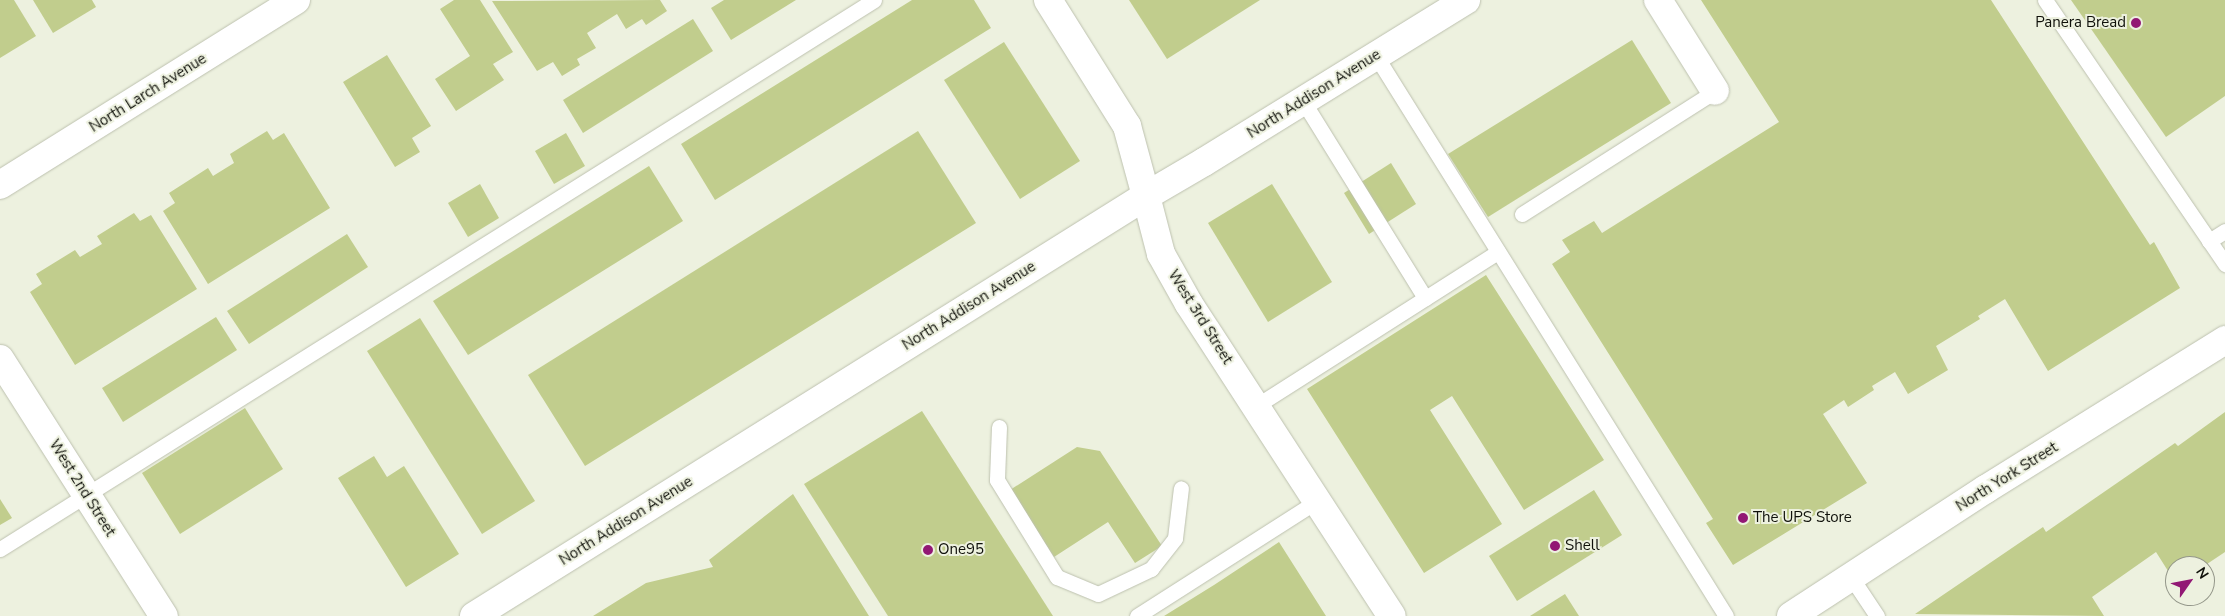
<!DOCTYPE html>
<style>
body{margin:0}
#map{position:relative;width:2225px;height:616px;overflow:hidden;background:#edf1df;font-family:"Nunito Sans",sans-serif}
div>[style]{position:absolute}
.building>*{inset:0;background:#c1cd8d}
.roads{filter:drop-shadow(0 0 1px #bdc1af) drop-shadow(0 0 1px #bdc1af)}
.service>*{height:15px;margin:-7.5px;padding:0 7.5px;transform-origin:7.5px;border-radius:7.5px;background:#fff}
.minor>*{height:28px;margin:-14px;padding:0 14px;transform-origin:14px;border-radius:14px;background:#fff}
.tertiary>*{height:28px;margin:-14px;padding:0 14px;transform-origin:14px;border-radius:14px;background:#fff}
.secondary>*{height:28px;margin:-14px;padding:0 14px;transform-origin:14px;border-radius:14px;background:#fff}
.dots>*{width:14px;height:14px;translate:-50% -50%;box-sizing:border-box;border:2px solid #edf1df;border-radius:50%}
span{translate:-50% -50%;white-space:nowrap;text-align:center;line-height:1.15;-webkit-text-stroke:4px #edf1df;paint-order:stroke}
.poi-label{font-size:15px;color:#0f100a}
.right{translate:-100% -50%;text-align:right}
.left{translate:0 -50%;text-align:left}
.street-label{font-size:15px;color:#0f100a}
.north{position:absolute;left:2165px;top:556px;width:50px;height:50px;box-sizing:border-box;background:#edf1df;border:1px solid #94978a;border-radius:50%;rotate:57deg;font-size:14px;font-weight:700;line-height:20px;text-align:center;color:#0f100a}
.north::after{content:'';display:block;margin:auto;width:18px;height:22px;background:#921874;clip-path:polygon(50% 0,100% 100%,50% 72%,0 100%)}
</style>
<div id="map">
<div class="building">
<i style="clip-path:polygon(0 0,14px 0,36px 36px,0 58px)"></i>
<i style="clip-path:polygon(33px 0,92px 0,96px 7px,53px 33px)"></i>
<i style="clip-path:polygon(454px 0,480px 0,513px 52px,493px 64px,504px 80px,456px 111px,435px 79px,470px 56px,440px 9px)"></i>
<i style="clip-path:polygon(660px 0,667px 11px,646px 25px,642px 19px,626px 29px,617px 14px,587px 33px,596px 48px,577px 59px,580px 65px,562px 76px,553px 62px,537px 71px,492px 1px)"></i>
<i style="clip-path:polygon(724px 0,796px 0,731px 40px,711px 8px)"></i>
<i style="clip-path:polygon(912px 0,974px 0,991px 28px,715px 200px,681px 144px)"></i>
<i style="clip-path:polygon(1129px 0,1260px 0,1167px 59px)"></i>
<i style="clip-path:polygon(1701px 0,1991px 0,2150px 245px,2154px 242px,2180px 288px,2048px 371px,2005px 299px,1978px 316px,1980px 319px,1936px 346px,1948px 370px,1908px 394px,1895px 372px,1872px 386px,1874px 390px,1848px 407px,1844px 400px,1823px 414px,1867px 483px,1733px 565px,1706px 523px,1713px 519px,1552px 264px,1570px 252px,1562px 240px,1594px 221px,1602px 233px,1779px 122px)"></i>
<i style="clip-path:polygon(2071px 0,2225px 0,2225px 96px,2166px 137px)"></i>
<i style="clip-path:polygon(693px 19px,713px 51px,583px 133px,563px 100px)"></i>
<i style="clip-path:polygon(1632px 40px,1671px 103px,1488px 217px,1448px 154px)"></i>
<i style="clip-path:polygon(1004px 42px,1080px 161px,1020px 199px,944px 80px)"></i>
<i style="clip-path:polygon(387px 55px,431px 126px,412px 138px,420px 152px,395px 167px,343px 82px)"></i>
<i style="clip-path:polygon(267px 131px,273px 140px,284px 133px,330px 208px,208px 284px,163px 211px,175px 203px,169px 193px,208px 168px,213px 176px,234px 163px,230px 154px)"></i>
<i style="clip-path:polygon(918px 131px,976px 223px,585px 466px,528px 375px)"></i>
<i style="clip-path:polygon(566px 133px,585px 166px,554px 184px,535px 151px)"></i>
<i style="clip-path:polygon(1391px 163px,1416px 204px,1369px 234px,1344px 193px)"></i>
<i style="clip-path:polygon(649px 166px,683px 221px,468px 355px,433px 301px)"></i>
<i style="clip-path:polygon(480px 184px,499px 218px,468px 237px,448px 203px)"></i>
<i style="clip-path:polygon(1272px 184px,1332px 282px,1268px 322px,1208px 223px)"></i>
<i style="clip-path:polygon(134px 213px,140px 221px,151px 215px,197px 289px,75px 365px,30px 292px,42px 284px,36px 274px,75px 250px,80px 257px,102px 244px,97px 236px)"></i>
<i style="clip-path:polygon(347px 234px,368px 267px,249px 344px,227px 311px)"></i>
<i style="clip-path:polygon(1486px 275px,1604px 460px,1524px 510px,1452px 396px,1430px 410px,1502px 524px,1424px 573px,1307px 389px)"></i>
<i style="clip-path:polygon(216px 317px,237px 350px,123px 422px,102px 388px)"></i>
<i style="clip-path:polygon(420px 318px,535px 501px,482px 534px,367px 351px)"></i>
<i style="clip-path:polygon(245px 408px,283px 469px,180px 534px,142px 473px)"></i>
<i style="clip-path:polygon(922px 411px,1053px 616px,888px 616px,804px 484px)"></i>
<i style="clip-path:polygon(2225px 412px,2225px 552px,2204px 566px,2175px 566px,2175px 582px,2156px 552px,2092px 597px,2104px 616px,1915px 614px,2043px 527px,2046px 532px,2175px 443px,2178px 446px)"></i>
<i style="clip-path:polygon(1077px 447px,1100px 451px,1162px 546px,1135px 563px,1108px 522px,1054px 557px,1010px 490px)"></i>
<i style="clip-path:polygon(374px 456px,387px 477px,404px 466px,459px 554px,406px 587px,338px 478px)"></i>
<i style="clip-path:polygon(1594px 490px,1622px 535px,1517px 601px,1489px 556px)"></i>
<i style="clip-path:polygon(793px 494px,869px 616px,593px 616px,646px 583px,713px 567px,709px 560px)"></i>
<i style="clip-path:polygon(0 499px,12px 518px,0 525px)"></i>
<i style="clip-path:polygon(1279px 542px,1326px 616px,1164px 616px,1214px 585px)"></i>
<i style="clip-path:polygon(1565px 594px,1579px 616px,1530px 616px)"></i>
</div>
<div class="roads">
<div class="service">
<i style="left:2045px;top:0;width:320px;rotate:55.7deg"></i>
<i style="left:1376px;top:56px;width:660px;rotate:57.99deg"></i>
<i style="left:1303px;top:101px;width:232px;rotate:58.2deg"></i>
<i style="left:1522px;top:214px;width:229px;rotate:-32.5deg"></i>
<i style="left:2209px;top:241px;width:19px;rotate:-32deg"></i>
<i style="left:1256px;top:406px;width:287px;rotate:-32.5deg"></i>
<i style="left:999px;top:427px;width:53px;rotate:92.2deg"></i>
<i style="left:997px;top:480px;width:114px;rotate:58.3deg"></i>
<i style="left:1057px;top:577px;width:44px;rotate:22.5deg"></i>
<i style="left:1098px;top:594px;width:59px;rotate:-25.3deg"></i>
<i style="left:1151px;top:569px;width:39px;rotate:-52deg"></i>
<i style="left:1175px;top:538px;width:50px;rotate:-83.2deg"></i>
<i style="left:0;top:549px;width:1032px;rotate:-32.13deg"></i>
<i style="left:1851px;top:577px;width:47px;rotate:56.3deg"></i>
<i style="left:1137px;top:616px;width:214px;rotate:-32.6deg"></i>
</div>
<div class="minor">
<i style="left:1048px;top:0;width:149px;rotate:57.9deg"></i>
<i style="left:1127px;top:126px;width:73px;rotate:74.8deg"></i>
<i style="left:1146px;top:196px;width:67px;rotate:-30.4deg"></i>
<i style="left:1204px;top:162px;width:308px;rotate:-31.7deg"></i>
<i style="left:1658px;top:0;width:107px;rotate:57.9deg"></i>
<i style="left:0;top:185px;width:349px;rotate:-32deg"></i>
<i style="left:0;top:359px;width:305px;rotate:57.5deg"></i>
</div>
<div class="tertiary">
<i style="left:474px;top:616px;width:792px;rotate:-32.01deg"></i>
<i style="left:1146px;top:196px;width:60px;rotate:75.5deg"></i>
<i style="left:1161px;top:254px;width:57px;rotate:60.8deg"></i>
<i style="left:1189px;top:304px;width:372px;rotate:57deg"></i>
</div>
<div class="secondary">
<i style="left:1791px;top:616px;width:233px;rotate:-33.1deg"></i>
<i style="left:1986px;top:489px;width:282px;rotate:-31.9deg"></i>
</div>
</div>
<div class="dots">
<i style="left:2136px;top:23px;background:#921874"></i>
<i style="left:1743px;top:518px;background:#921874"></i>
<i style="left:1555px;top:546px;background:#921874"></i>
<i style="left:928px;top:550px;background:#921874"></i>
</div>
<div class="poi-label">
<span class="right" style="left:2126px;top:23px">Panera Bread</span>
<span class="left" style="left:1753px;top:518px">The UPS Store</span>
<span class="left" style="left:1565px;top:546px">Shell</span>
<span class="left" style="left:938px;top:550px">One95</span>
</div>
<div class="street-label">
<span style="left:148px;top:93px;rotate:-32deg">North Larch Avenue</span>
<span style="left:1314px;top:94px;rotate:-32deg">North Addison Avenue</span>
<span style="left:969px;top:306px;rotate:-32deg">North Addison Avenue</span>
<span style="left:1200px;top:317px;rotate:58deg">West 3rd Street</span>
<span style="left:2007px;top:477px;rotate:-32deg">North York Street</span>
<span style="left:82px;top:488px;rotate:58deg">West 2nd Street</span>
<span style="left:626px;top:521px;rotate:-32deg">North Addison Avenue</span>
</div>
<div class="north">N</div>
</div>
